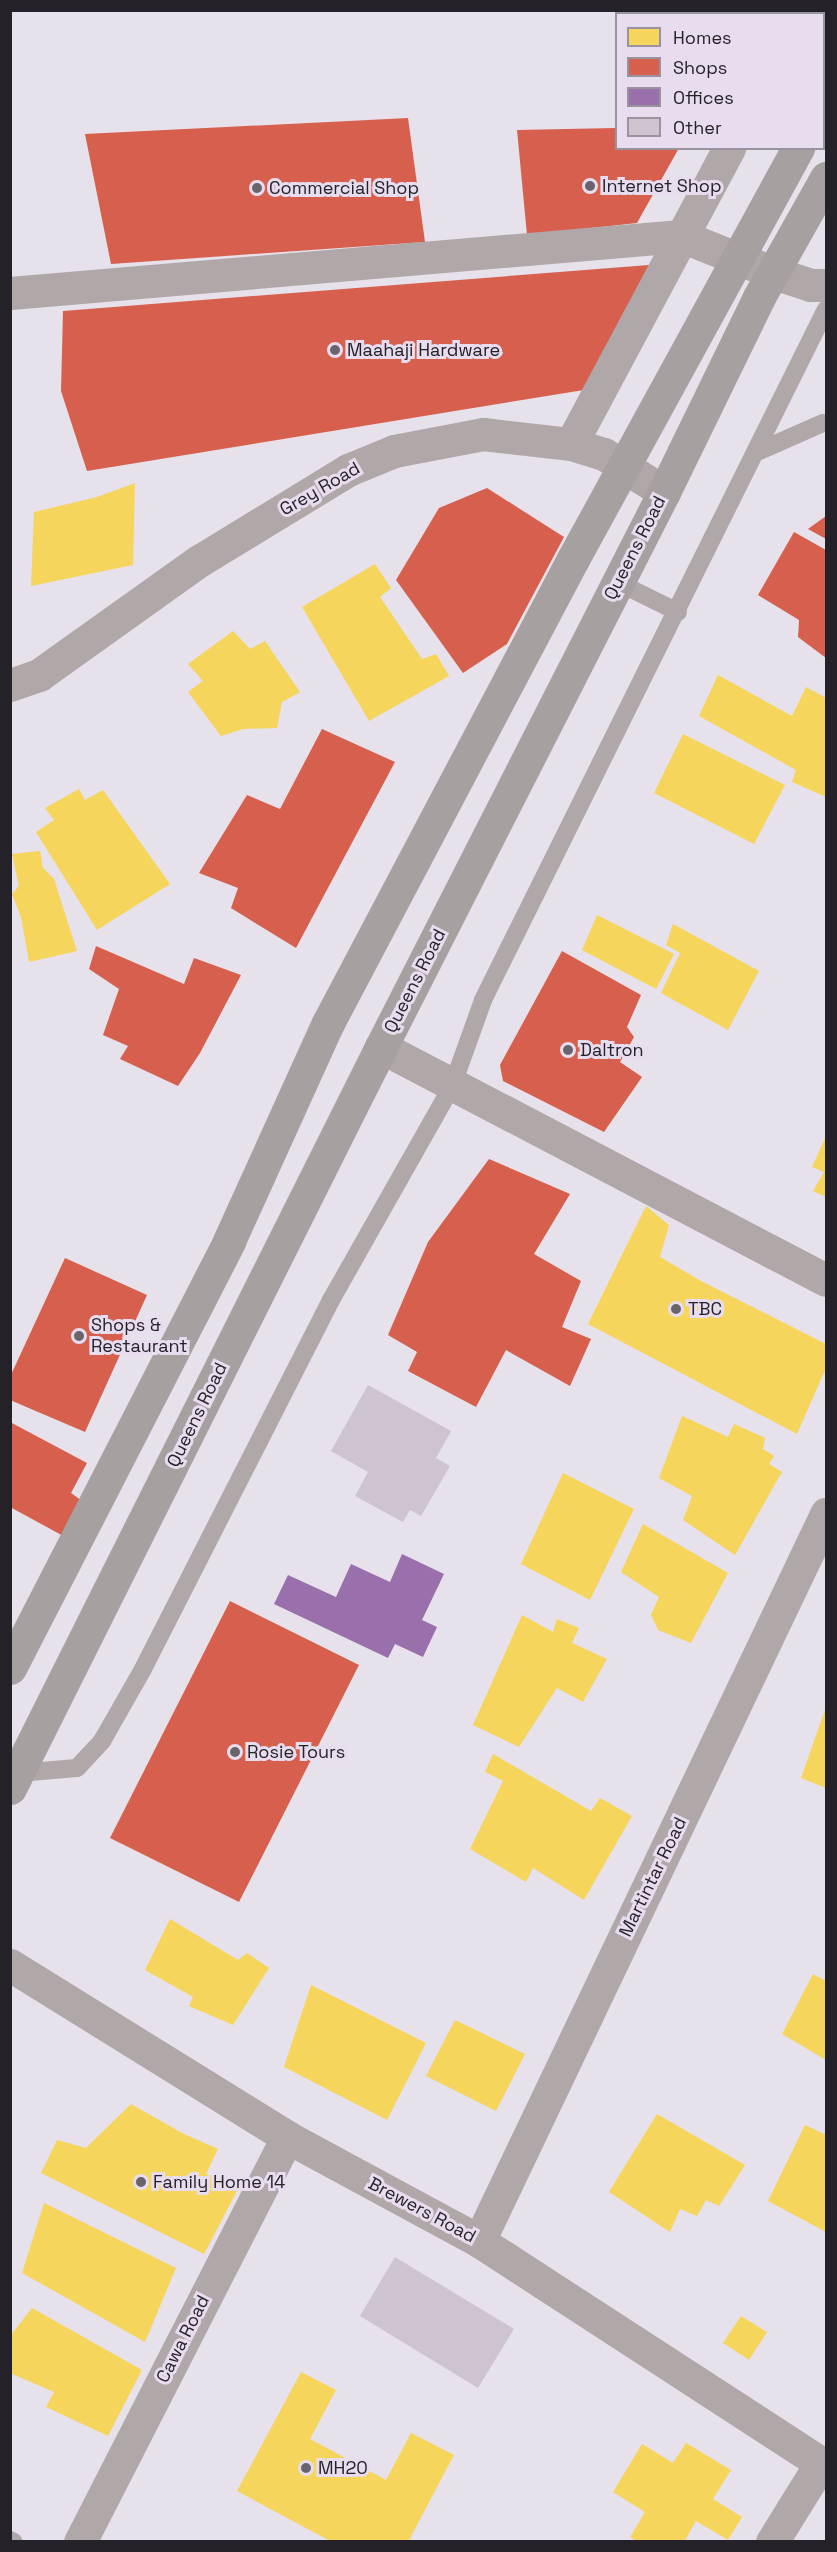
<!DOCTYPE html>
<style>
body{margin:0}
#map{position:relative;width:837px;height:2552px;overflow:hidden;background:#e6e1ea;font-family:"Space Grotesk",sans-serif}
div>[style]{position:absolute}
.homes>*{inset:0;background:#f6d55c}
.shops>*{inset:0;background:#d6604d}
.offices>*{inset:0;background:#9970ab}
.building>*{inset:0;background:#cdc4cf}
.lane>*{height:18px;margin:-9px;padding:0 9px;transform-origin:9px;border-radius:9px;background:#afa7a8}
.street>*{height:33px;margin:-16.5px;padding:0 16.5px;transform-origin:16.5px;border-radius:16.5px;background:#afa7a8}
.primary>*{height:33px;margin:-16.5px;padding:0 16.5px;transform-origin:16.5px;border-radius:16.5px;background:#a7a0a1}
.dots>*{width:16px;height:16px;translate:-50% -50%;box-sizing:border-box;border:3px solid #e7ddee;border-radius:50%}
span{translate:-50% -50%;white-space:nowrap;text-align:center;line-height:1.15;-webkit-text-stroke:6px #e7ddee;paint-order:stroke}
.poi-label{font-size:18px;color:#252128}
.left{translate:0 -50%;text-align:left}
.street-label{font-size:18px;color:#252128}
.frame{position:absolute;inset:0;border:12px solid #252128;pointer-events:none}
.legend{position:absolute;left:615px;top:12px;width:210px;height:138px;box-sizing:border-box;background:#e7ddee;border:2px solid #99929f;margin:0;padding:8px 10px;list-style:none;font-size:18px;color:#252128}
.legend li{display:flex;align-items:center;gap:12px;height:30px}
.legend b{width:30px;border:2px solid #99929f}
</style>
<div id="map">
<div class="homes">
<i style="clip-path:polygon(135px 483px,133px 565px,31px 586px,34px 512px,97px 497px)"></i>
<i style="clip-path:polygon(375px 564px,391px 588px,380px 597px,422px 659px,436px 654px,449px 676px,369px 721px,302px 607px)"></i>
<i style="clip-path:polygon(233px 631px,250px 649px,265px 641px,300px 692px,282px 702px,277px 728px,243px 729px,221px 736px,188px 692px,203px 681px,188px 664px)"></i>
<i style="clip-path:polygon(718px 675px,792px 716px,806px 687px,826px 698px,826px 797px,792px 782px,796px 770px,699px 716px)"></i>
<i style="clip-path:polygon(683px 734px,785px 785px,754px 844px,654px 793px)"></i>
<i style="clip-path:polygon(79px 789px,85px 800px,103px 790px,170px 884px,97px 930px,36px 832px,54px 820px,45px 808px)"></i>
<i style="clip-path:polygon(40px 851px,43px 868px,54px 879px,77px 951px,29px 962px,21px 917px,12px 894px,19px 886px,12px 854px)"></i>
<i style="clip-path:polygon(597px 915px,674px 954px,656px 989px,582px 950px)"></i>
<i style="clip-path:polygon(673px 924px,759px 971px,728px 1030px,661px 993px,680px 953px,666px 945px)"></i>
<i style="clip-path:polygon(826px 1136px,826px 1197px,813px 1191px,824px 1172px,812px 1167px)"></i>
<i style="clip-path:polygon(646px 1206px,669px 1225px,660px 1257px,701px 1281px,826px 1344px,826px 1368px,797px 1434px,588px 1324px)"></i>
<i style="clip-path:polygon(682px 1416px,728px 1437px,734px 1424px,765px 1438px,763px 1449px,774px 1456px,769px 1464px,782px 1472px,735px 1555px,683px 1520px,692px 1496px,659px 1478px)"></i>
<i style="clip-path:polygon(563px 1473px,634px 1509px,590px 1600px,521px 1564px)"></i>
<i style="clip-path:polygon(643px 1524px,728px 1573px,691px 1643px,658px 1630px,651px 1615px,659px 1597px,621px 1572px)"></i>
<i style="clip-path:polygon(522px 1615px,553px 1632px,557px 1619px,579px 1628px,572px 1643px,607px 1659px,583px 1702px,557px 1688px,519px 1747px,473px 1725px)"></i>
<i style="clip-path:polygon(826px 1707px,826px 1788px,801px 1778px)"></i>
<i style="clip-path:polygon(493px 1754px,591px 1811px,600px 1798px,632px 1816px,584px 1900px,533px 1868px,526px 1882px,470px 1849px,503px 1781px,485px 1772px)"></i>
<i style="clip-path:polygon(170px 1919px,238px 1960px,247px 1953px,269px 1968px,233px 2025px,189px 2006px,193px 1997px,145px 1970px)"></i>
<i style="clip-path:polygon(813px 1974px,826px 1981px,826px 2060px,782px 2034px)"></i>
<i style="clip-path:polygon(311px 1985px,426px 2043px,387px 2120px,284px 2067px)"></i>
<i style="clip-path:polygon(455px 2020px,525px 2054px,496px 2111px,426px 2076px)"></i>
<i style="clip-path:polygon(131px 2104px,182px 2133px,218px 2149px,206px 2174px,237px 2191px,204px 2254px,41px 2173px,57px 2140px,86px 2148px)"></i>
<i style="clip-path:polygon(657px 2114px,745px 2165px,719px 2206px,706px 2200px,697px 2216px,680px 2209px,670px 2232px,609px 2192px)"></i>
<i style="clip-path:polygon(805px 2125px,826px 2135px,826px 2232px,768px 2201px)"></i>
<i style="clip-path:polygon(44px 2203px,176px 2268px,145px 2342px,22px 2273px)"></i>
<i style="clip-path:polygon(32px 2308px,142px 2370px,108px 2436px,46px 2407px,54px 2392px,10px 2373px,10px 2336px)"></i>
<i style="clip-path:polygon(741px 2316px,767px 2332px,749px 2360px,723px 2343px)"></i>
<i style="clip-path:polygon(301px 2372px,336px 2390px,310px 2439px,386px 2480px,411px 2433px,454px 2455px,408px 2542px,332px 2542px,237px 2491px)"></i>
<i style="clip-path:polygon(686px 2443px,731px 2470px,713px 2499px,742px 2517px,728px 2540px,696px 2521px,684px 2542px,638px 2542px,630px 2537px,645px 2512px,613px 2492px,642px 2444px,673px 2463px)"></i>
</div>
<div class="shops">
<i style="clip-path:polygon(408px 118px,425px 242px,111px 264px,85px 134px)"></i>
<i style="clip-path:polygon(616px 128px,616px 148px,679px 148px,637px 223px,527px 235px,517px 130px)"></i>
<i style="clip-path:polygon(649px 265px,590px 389px,87px 471px,61px 391px,63px 311px)"></i>
<i style="clip-path:polygon(487px 488px,564px 537px,507px 644px,463px 673px,396px 580px,439px 508px)"></i>
<i style="clip-path:polygon(826px 516px,826px 539px,808px 529px)"></i>
<i style="clip-path:polygon(794px 532px,826px 550px,826px 658px,798px 637px,799px 620px,758px 595px)"></i>
<i style="clip-path:polygon(322px 729px,395px 762px,296px 948px,231px 908px,238px 888px,199px 873px,247px 795px,280px 809px)"></i>
<i style="clip-path:polygon(96px 946px,184px 984px,194px 958px,241px 975px,200px 1053px,178px 1086px,120px 1059px,128px 1046px,103px 1035px,119px 989px,89px 969px)"></i>
<i style="clip-path:polygon(562px 951px,641px 995px,627px 1027px,634px 1037px,620px 1062px,642px 1077px,604px 1132px,503px 1081px,500px 1065px)"></i>
<i style="clip-path:polygon(489px 1159px,570px 1194px,534px 1254px,581px 1281px,562px 1327px,591px 1339px,570px 1386px,506px 1350px,476px 1407px,408px 1371px,417px 1352px,388px 1335px,428px 1242px)"></i>
<i style="clip-path:polygon(65px 1258px,147px 1295px,85px 1432px,10px 1400px,10px 1377px)"></i>
<i style="clip-path:polygon(10px 1422px,87px 1463px,71px 1493px,85px 1503px,67px 1538px,10px 1507px)"></i>
<i style="clip-path:polygon(230px 1601px,359px 1665px,239px 1902px,110px 1838px)"></i>
</div>
<div class="offices">
<i style="clip-path:polygon(402px 1554px,444px 1574px,422px 1620px,437px 1627px,423px 1657px,395px 1644px,388px 1658px,274px 1604px,288px 1575px,336px 1597px,351px 1564px,390px 1582px)"></i>
</div>
<div class="building">
<i style="clip-path:polygon(368px 1385px,451px 1431px,436px 1458px,450px 1466px,421px 1516px,410px 1510px,403px 1522px,355px 1496px,368px 1472px,331px 1451px)"></i>
<i style="clip-path:polygon(395px 2257px,514px 2329px,478px 2388px,360px 2316px)"></i>
</div>
<div class="lane">
<i style="left:757px;top:452px;width:72px;rotate:-23.7deg"></i>
<i style="left:617px;top:582px;width:68px;rotate:26.2deg"></i>
<i style="left:18px;top:1773px;width:59px;rotate:-4.8deg"></i>
<i style="left:77px;top:1768px;width:37px;rotate:-47deg"></i>
<i style="left:102px;top:1741px;width:83px;rotate:-60.3deg"></i>
<i style="left:143px;top:1669px;width:414px;rotate:-63deg"></i>
<i style="left:331px;top:1300px;width:248px;rotate:-60.5deg"></i>
<i style="left:453px;top:1084px;width:89px;rotate:-70.3deg"></i>
<i style="left:483px;top:1000px;width:771px;rotate:-63.6deg"></i>
<i style="left:10px;top:2540px;width:4px;rotate:27deg"></i>
</div>
<div class="street">
<i style="left:803px;top:14px;width:4px;rotate:-63deg"></i>
<i style="left:10px;top:293px;width:673px;rotate:-4.86deg"></i>
<i style="left:681px;top:236px;width:100px;rotate:21.7deg"></i>
<i style="left:774px;top:273px;width:38px;rotate:18deg"></i>
<i style="left:810px;top:285px;width:16px"></i>
<i style="left:571px;top:444px;width:336px;rotate:-61.9deg"></i>
<i style="left:10px;top:685px;width:31px;rotate:-19deg"></i>
<i style="left:39px;top:675px;width:196px;rotate:-35.5deg"></i>
<i style="left:199px;top:561px;width:175px;rotate:-31.4deg"></i>
<i style="left:348px;top:470px;width:50px;rotate:-22.4deg"></i>
<i style="left:394px;top:451px;width:91px;rotate:-10.8deg"></i>
<i style="left:483px;top:434px;width:89px;rotate:6.5deg"></i>
<i style="left:571px;top:444px;width:34px;rotate:17deg"></i>
<i style="left:604px;top:454px;width:71px;rotate:32.3deg"></i>
<i style="left:381px;top:1047px;width:502px;rotate:27.64deg"></i>
<i style="left:10px;top:1965px;width:326px;rotate:31.8deg"></i>
<i style="left:287px;top:2137px;width:218px;rotate:28.4deg"></i>
<i style="left:479px;top:2241px;width:414px;rotate:33deg"></i>
<i style="left:479px;top:2241px;width:806px;rotate:-64.48deg"></i>
<i style="left:80px;top:2542px;width:455px;rotate:-62.9deg"></i>
<i style="left:772px;top:2542px;width:93px;rotate:-58.2deg"></i>
</div>
<div class="primary">
<i style="left:824px;top:100px;width:6px;rotate:-72deg"></i>
<i style="left:10px;top:1668px;width:480px;rotate:-62.8deg"></i>
<i style="left:229px;top:1241px;width:239px;rotate:-65.6deg"></i>
<i style="left:328px;top:1023px;width:525px;rotate:-62.17deg"></i>
<i style="left:573px;top:559px;width:469px;rotate:-61.3deg"></i>
<i style="left:10px;top:1788px;width:829px;rotate:-63.4deg"></i>
<i style="left:381px;top:1047px;width:623px;rotate:-62.98deg"></i>
<i style="left:664px;top:492px;width:217px;rotate:-64deg"></i>
<i style="left:759px;top:297px;width:137px;rotate:-60.6deg"></i>
</div>
<div class="dots">
<i style="left:590px;top:186px;background:#69646c"></i>
<i style="left:257px;top:188px;background:#69646c"></i>
<i style="left:335px;top:350px;background:#69646c"></i>
<i style="left:568px;top:1050px;background:#69646c"></i>
<i style="left:676px;top:1309px;background:#69646c"></i>
<i style="left:79px;top:1336px;background:#69646c"></i>
<i style="left:235px;top:1752px;background:#69646c"></i>
<i style="left:141px;top:2182px;background:#69646c"></i>
<i style="left:306px;top:2468px;background:#69646c"></i>
</div>
<div class="poi-label">
<span class="left" style="left:602px;top:186px">Internet Shop</span>
<span class="left" style="left:269px;top:188px">Commercial Shop</span>
<span class="left" style="left:347px;top:350px">Maahaji Hardware</span>
<span class="left" style="left:580px;top:1050px">Daltron</span>
<span class="left" style="left:688px;top:1309px">TBC</span>
<span class="left" style="left:91px;top:1336px">Shops &amp;<br>Restaurant</span>
<span class="left" style="left:247px;top:1752px">Rosie Tours</span>
<span class="left" style="left:153px;top:2182px">Family Home 14</span>
<span class="left" style="left:318px;top:2468px">MH20</span>
</div>
<div class="street-label">
<span style="left:320px;top:489px;rotate:-30deg">Grey Road</span>
<span style="left:635px;top:548px;rotate:-63deg">Queens Road</span>
<span style="left:415px;top:981px;rotate:-63deg">Queens Road</span>
<span style="left:197px;top:1415px;rotate:-64deg">Queens Road</span>
<span style="left:653px;top:1877px;rotate:-64deg">Martintar Road</span>
<span style="left:422px;top:2210px;rotate:28deg">Brewers Road</span>
<span style="left:183px;top:2339px;rotate:-63deg">Cawa Road</span>
</div>
<div class="frame"></div>
<ul class="legend">
<li><b style="height:16px;background:#f6d55c"></b>Homes</li>
<li><b style="height:16px;background:#d6604d"></b>Shops</li>
<li><b style="height:16px;background:#9970ab"></b>Offices</li>
<li><b style="height:16px;background:#cdc4cf"></b>Other</li>
</ul>
</div>
